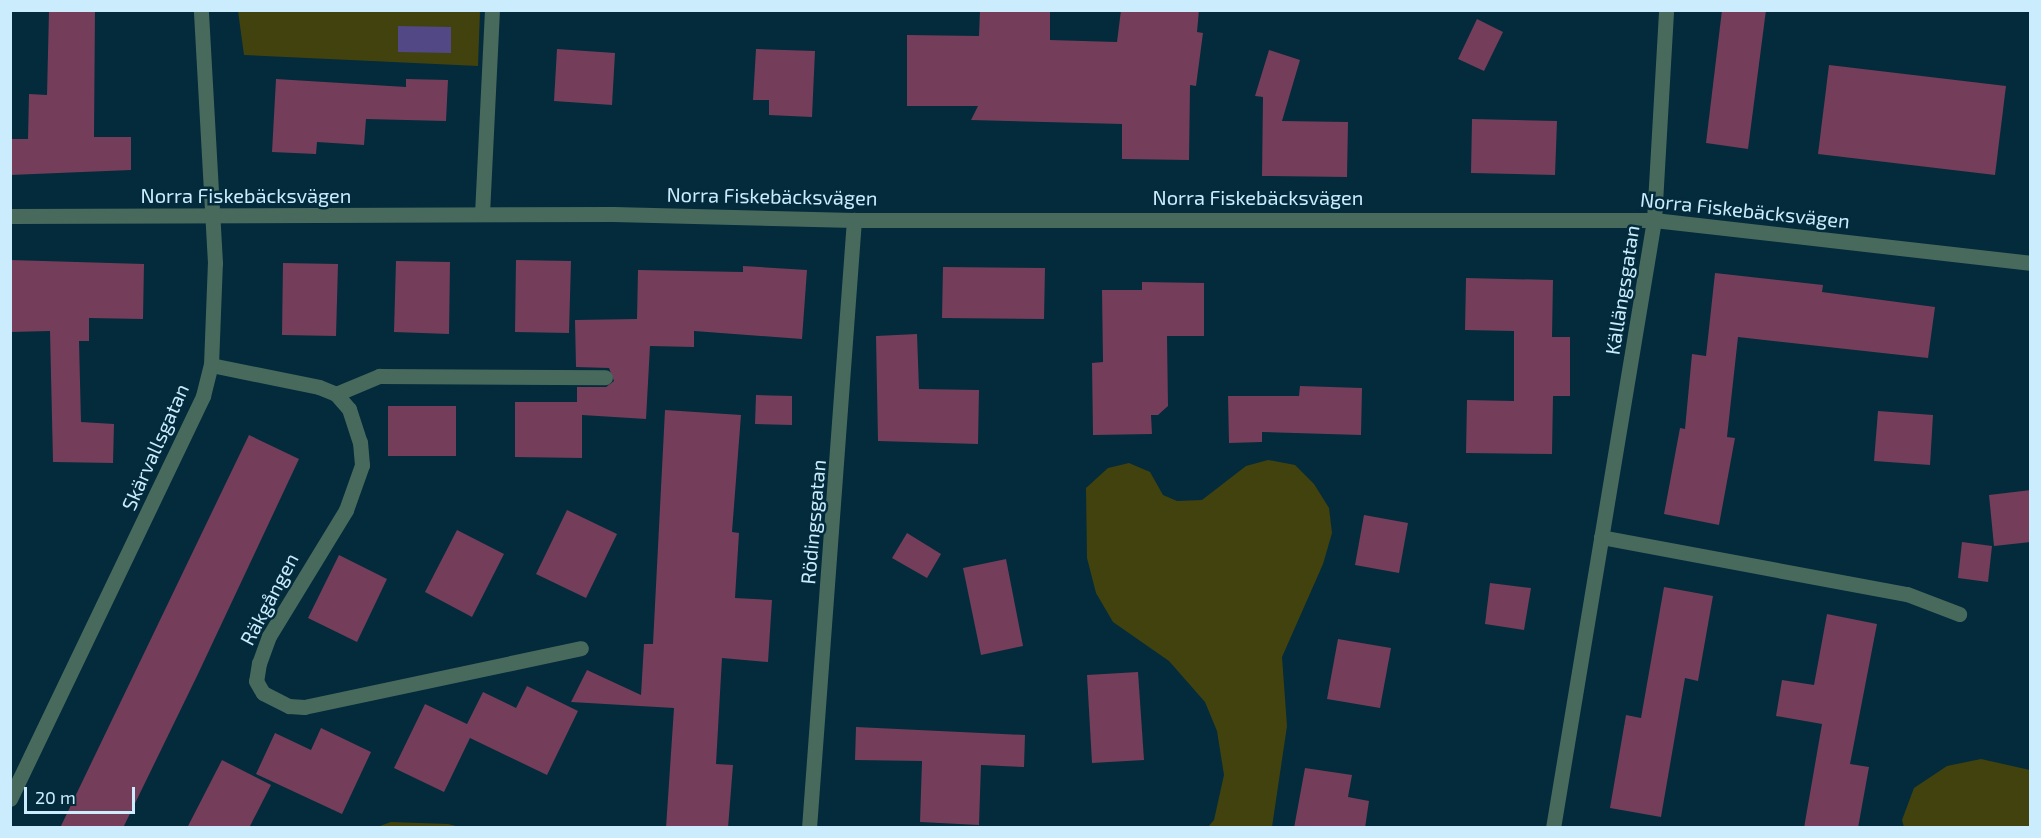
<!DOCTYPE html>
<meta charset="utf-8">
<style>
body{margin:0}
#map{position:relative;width:2041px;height:838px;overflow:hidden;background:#032b3b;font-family:"Exo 2",sans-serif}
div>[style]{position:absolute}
.green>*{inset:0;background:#42420e}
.water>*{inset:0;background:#524885}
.building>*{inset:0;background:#743d59}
.minor>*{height:15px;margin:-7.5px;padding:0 7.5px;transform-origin:7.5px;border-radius:7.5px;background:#486a5d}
span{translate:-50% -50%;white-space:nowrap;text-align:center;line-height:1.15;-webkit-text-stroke:5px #032b3b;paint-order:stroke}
.street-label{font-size:20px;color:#caecfd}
.frame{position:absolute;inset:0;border:12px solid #caecfd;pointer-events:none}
.scale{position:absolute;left:24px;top:787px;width:111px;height:27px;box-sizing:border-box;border:3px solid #caecfd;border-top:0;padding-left:8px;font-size:18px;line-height:21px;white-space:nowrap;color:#caecfd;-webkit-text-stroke:4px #032b3b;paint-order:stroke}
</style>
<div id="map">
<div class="green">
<i style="clip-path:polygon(238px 11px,480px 11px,478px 66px,244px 55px)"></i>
<i style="clip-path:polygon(1268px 460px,1295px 465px,1314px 484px,1329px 508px,1332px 533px,1323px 564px,1282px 657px,1287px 726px,1272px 827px,1208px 827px,1214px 820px,1224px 775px,1217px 731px,1205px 702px,1169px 661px,1113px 622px,1096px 593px,1087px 558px,1086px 488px,1108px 468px,1129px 463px,1150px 472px,1163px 495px,1177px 501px,1202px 500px,1246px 466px)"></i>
<i style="clip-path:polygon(1981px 759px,2030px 770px,2030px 827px,1904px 827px,1902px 820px,1914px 788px,1947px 766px)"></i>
<i style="clip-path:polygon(391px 822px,448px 824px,460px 827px,377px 827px)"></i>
</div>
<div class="water">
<i style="clip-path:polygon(398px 26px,451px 27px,451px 53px,398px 52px)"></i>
</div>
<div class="building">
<i style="clip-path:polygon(49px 10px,95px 10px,94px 137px,131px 137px,131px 170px,10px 175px,10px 139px,28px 139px,29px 94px,47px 95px)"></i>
<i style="clip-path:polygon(980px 10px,1050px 10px,1050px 40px,1117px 42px,1121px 10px,1199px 10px,1197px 32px,1203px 33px,1196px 86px,1190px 85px,1189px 160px,1122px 159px,1122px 124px,971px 120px,978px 106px,907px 106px,907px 35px,979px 36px)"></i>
<i style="clip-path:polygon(1722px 10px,1766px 10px,1748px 149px,1706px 143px)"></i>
<i style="clip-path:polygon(1477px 19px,1503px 32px,1484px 71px,1458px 59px)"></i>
<i style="clip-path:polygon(557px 49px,615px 53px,612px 105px,554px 101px)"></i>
<i style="clip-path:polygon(756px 49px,815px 51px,812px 117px,769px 115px,769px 100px,753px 100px)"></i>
<i style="clip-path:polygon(1269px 50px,1300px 60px,1282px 121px,1348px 122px,1347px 177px,1262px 176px,1263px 97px,1255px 96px)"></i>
<i style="clip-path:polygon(1829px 65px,2006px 86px,1995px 175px,1818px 154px)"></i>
<i style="clip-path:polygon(276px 79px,406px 87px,406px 79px,448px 80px,446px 121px,366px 119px,364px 145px,317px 142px,316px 154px,272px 152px)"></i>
<i style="clip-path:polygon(1472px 119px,1557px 121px,1555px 175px,1471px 173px)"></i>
<i style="clip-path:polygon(10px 260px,144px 264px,143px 319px,89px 318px,89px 341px,79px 341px,81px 422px,114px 424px,113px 463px,53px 462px,50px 331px,10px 332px)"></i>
<i style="clip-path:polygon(516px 260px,571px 261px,569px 333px,515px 332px)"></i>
<i style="clip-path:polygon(396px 261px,450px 262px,449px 334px,394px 332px)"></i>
<i style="clip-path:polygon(283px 263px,338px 264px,336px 336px,282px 335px)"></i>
<i style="clip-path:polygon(743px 266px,807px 270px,802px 339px,694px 331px,694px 347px,650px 346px,646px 419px,582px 415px,582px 458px,515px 457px,515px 402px,577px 402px,577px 387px,606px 387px,614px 381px,609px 368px,576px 367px,575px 320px,637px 319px,638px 270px,743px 272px)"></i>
<i style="clip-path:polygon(943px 267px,1045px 268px,1044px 319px,942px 318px)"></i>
<i style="clip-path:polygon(1715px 273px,1823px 285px,1822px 292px,1935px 307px,1928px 358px,1738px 337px,1727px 437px,1735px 438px,1719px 525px,1664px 514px,1680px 428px,1685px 429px,1692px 354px,1706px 356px)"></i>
<i style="clip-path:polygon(1466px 278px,1553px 280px,1552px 337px,1570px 337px,1570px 396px,1553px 396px,1552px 454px,1466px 453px,1467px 400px,1514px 401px,1514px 331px,1465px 330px)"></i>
<i style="clip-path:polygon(1142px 282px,1204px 283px,1204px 336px,1167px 336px,1168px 406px,1158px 415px,1151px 415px,1152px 434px,1093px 435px,1092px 363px,1103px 362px,1102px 290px,1142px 290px)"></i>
<i style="clip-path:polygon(917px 334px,919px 389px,979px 390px,978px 444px,878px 441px,876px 336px)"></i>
<i style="clip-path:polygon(1300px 386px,1362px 388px,1361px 435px,1262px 432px,1262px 442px,1229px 443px,1228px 396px,1299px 396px)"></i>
<i style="clip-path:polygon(756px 395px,792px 396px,792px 425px,755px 424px)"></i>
<i style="clip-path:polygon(388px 406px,456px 406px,456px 456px,388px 456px)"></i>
<i style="clip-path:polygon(665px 410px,741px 415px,732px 532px,739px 533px,735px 598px,772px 600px,768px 662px,722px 658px,716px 764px,733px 765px,728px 828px,666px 828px,674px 708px,571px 702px,587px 670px,641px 695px,644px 644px,653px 644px)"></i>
<i style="clip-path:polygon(1878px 411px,1933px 415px,1930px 465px,1874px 461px)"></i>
<i style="clip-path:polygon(249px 435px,299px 459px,197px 676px,123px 828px,60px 828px)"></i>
<i style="clip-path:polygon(2031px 490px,2031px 542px,1994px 546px,1989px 495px)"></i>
<i style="clip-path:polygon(567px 510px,617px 534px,586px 598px,536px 574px)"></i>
<i style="clip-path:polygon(1364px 515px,1408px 523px,1399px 573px,1355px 565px)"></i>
<i style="clip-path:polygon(457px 530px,504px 554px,472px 617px,425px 592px)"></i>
<i style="clip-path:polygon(907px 533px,941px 554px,927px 578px,892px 558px)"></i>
<i style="clip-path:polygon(1962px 542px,1992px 546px,1988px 582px,1958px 578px)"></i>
<i style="clip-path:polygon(339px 555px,387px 579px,357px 642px,308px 618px)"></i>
<i style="clip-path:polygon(1006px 559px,1023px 646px,981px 655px,963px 568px)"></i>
<i style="clip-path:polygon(1490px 583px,1531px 588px,1524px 630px,1485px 624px)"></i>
<i style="clip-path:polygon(1664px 587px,1713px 596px,1698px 681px,1685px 678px,1661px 817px,1610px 808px,1626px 715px,1641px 718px)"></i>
<i style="clip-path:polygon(1827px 614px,1877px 624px,1850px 764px,1869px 767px,1858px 828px,1804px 828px,1822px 724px,1776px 716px,1782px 680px,1814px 685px)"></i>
<i style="clip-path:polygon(1338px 639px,1391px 648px,1380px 708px,1327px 699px)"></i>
<i style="clip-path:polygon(1138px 672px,1144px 760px,1092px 763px,1087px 675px)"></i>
<i style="clip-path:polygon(527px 686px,578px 711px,547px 775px,470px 738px,444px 792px,394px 768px,425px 704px,467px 724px,483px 692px,516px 708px)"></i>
<i style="clip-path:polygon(856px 727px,1025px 735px,1024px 767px,981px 765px,979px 825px,920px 822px,922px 761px,855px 760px)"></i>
<i style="clip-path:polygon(321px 728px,371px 752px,342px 814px,256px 774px,275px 733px,311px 750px)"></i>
<i style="clip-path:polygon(222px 760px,271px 785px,249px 828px,187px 828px)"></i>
<i style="clip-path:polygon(1305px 768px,1352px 775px,1348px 797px,1369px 801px,1365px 828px,1294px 828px)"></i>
</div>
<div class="minor">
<i style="left:482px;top:214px;width:204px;rotate:-87.2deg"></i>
<i style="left:10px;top:216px;width:603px;rotate:-0.19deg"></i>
<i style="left:613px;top:214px;width:241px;rotate:1.4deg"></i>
<i style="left:854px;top:220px;width:800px"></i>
<i style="left:1654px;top:220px;width:378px;rotate:6.5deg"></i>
<i style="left:211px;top:365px;width:110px;rotate:11.5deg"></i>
<i style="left:319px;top:387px;width:18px;rotate:22deg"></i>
<i style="left:336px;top:394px;width:20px;rotate:49deg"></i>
<i style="left:349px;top:409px;width:35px;rotate:72deg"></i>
<i style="left:360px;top:442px;width:23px;rotate:85deg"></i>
<i style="left:362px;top:465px;width:48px;rotate:109.6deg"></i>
<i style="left:346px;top:510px;width:148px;rotate:121.4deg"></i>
<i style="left:269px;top:636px;width:29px;rotate:110deg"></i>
<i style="left:259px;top:663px;width:18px;rotate:99deg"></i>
<i style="left:256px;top:681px;width:14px;rotate:60deg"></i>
<i style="left:263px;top:693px;width:29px;rotate:27deg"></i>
<i style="left:289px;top:706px;width:15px;rotate:4deg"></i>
<i style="left:304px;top:707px;width:283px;rotate:-12deg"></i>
<i style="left:336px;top:394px;width:47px;rotate:-22.7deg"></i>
<i style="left:379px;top:376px;width:226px;rotate:0.3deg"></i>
<i style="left:1601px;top:537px;width:311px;rotate:10.6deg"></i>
<i style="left:1907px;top:594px;width:56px;rotate:21deg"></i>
<i style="left:10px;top:799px;width:447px;rotate:-64.4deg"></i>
<i style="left:203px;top:396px;width:32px;rotate:-76deg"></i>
<i style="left:211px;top:365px;width:102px;rotate:-87.8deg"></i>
<i style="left:215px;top:263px;width:253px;rotate:-93.2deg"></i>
<i style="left:809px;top:828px;width:610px;rotate:-85.77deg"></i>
<i style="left:1553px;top:828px;width:616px;rotate:-80.57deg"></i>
<i style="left:1654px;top:220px;width:210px;rotate:-86.7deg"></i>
</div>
<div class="street-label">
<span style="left:246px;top:195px">Norra Fiskebäcksvägen</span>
<span style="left:772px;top:196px;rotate:1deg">Norra Fiskebäcksvägen</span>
<span style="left:1258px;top:197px">Norra Fiskebäcksvägen</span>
<span style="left:1745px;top:210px;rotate:6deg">Norra Fiskebäcksvägen</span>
<span style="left:1622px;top:290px;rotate:-81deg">Källängsgatan</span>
<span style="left:155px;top:447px;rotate:-66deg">Skärvallsgatan</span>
<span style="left:813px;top:522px;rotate:-85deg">Rödingsgatan</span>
<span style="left:269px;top:599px;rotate:-62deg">Räkgången</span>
</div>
<div class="frame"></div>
<div class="scale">20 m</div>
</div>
